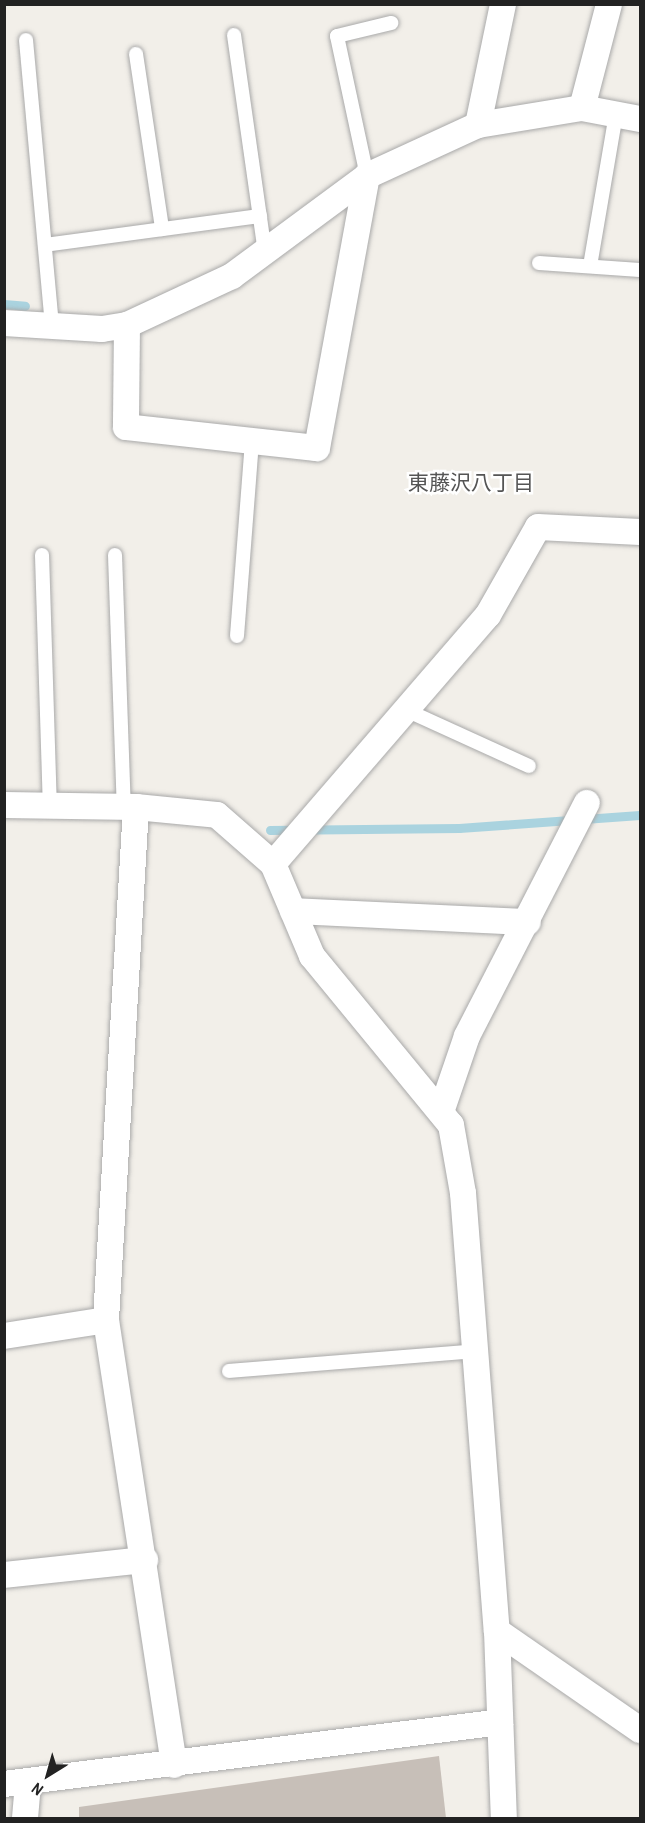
<!DOCTYPE html>
<meta charset="utf-8">
<style>
body{margin:0}
#map{position:relative;width:645px;height:1823px;overflow:hidden;background:#f2efe9;font-family:"Archivo Narrow","Noto Sans JP",sans-serif}
div>[style]{position:absolute}
.stream>*{height:9px;margin:-4.5px;padding:0 4.5px;transform-origin:4.5px;border-radius:4.5px;background:#aad3df}
.building>*{inset:0;background:#c7bfb8}
.roads{filter:drop-shadow(0 0 2px #a9a9a9) drop-shadow(0 0 2px #a9a9a9)}
.service>*{height:14px;margin:-7px;padding:0 7px;transform-origin:7px;border-radius:7px;background:#fff}
.minor>*{height:26px;margin:-13px;padding:0 13px;transform-origin:13px;border-radius:13px;background:#fff}
span{translate:-50% -50%;white-space:nowrap;text-align:center;line-height:1.15;-webkit-text-stroke:5px #fff;paint-order:stroke}
.neighbourhood-label{font-size:21px;color:#555}
.frame{position:absolute;inset:0;border:6px solid #222;pointer-events:none}
.north{position:absolute;left:18px;top:1745px;width:60px;height:60px;-webkit-text-stroke:4px #fff;paint-order:stroke;rotate:217deg;font-size:16px;font-weight:700;line-height:24px;text-align:center;color:#222}
.north::after{content:'';display:block;margin:auto;width:21px;height:27px;background:#222;clip-path:polygon(50% 0,100% 100%,50% 72%,0 100%)}
</style>
<div id="map">
<div class="stream">
<i style="left:4px;top:304px;width:21px;rotate:5deg"></i>
<i style="left:270px;top:830px;width:189px;rotate:-0.6deg"></i>
<i style="left:459px;top:828px;width:181px;rotate:-4.1deg"></i>
</div>
<div class="building">
<i style="clip-path:polygon(439px 1756px,446px 1818px,79px 1818px,79px 1807px)"></i>
</div>
<div class="roads">
<div class="service">
<i style="left:234px;top:35px;width:219px;rotate:81.9deg"></i>
<i style="left:26px;top:40px;width:287px;rotate:84.8deg"></i>
<i style="left:136px;top:54px;width:177px;rotate:81.5deg"></i>
<i style="left:367px;top:176px;width:143px;rotate:-102.1deg"></i>
<i style="left:337px;top:36px;width:56px;rotate:-13.5deg"></i>
<i style="left:45px;top:245px;width:217px;rotate:-7.7deg"></i>
<i style="left:539px;top:263px;width:101px;rotate:4deg"></i>
<i style="left:590px;top:266px;width:154px;rotate:-80.3deg"></i>
<i style="left:42px;top:555px;width:251px;rotate:88.2deg"></i>
<i style="left:115px;top:555px;width:252px;rotate:88deg"></i>
<i style="left:237px;top:636px;width:195px;rotate:-85.6deg"></i>
<i style="left:406px;top:710px;width:135px;rotate:24.5deg"></i>
<i style="left:229px;top:1371px;width:247px;rotate:-4.6deg"></i>
</div>
<div class="minor">
<i style="left:582px;top:108px;width:107px;rotate:-75.4deg"></i>
<i style="left:478px;top:125px;width:124px;rotate:-78.3deg"></i>
<i style="left:4px;top:323px;width:98px;rotate:3.5deg"></i>
<i style="left:102px;top:329px;width:25px;rotate:-9deg"></i>
<i style="left:127px;top:325px;width:116px;rotate:-25deg"></i>
<i style="left:232px;top:276px;width:168px;rotate:-36.5deg"></i>
<i style="left:367px;top:176px;width:122px;rotate:-24.7deg"></i>
<i style="left:478px;top:125px;width:105px;rotate:-9.3deg"></i>
<i style="left:582px;top:108px;width:59px;rotate:10.7deg"></i>
<i style="left:127px;top:325px;width:102px;rotate:90.6deg"></i>
<i style="left:126px;top:427px;width:192px;rotate:6.3deg"></i>
<i style="left:317px;top:448px;width:277px;rotate:-79.6deg"></i>
<i style="left:4px;top:805px;width:132px;rotate:0.9deg"></i>
<i style="left:136px;top:807px;width:81px;rotate:5.6deg"></i>
<i style="left:217px;top:815px;width:74px;rotate:41.2deg"></i>
<i style="left:273px;top:864px;width:100px;rotate:67deg"></i>
<i style="left:312px;top:956px;width:219px;rotate:50.6deg"></i>
<i style="left:451px;top:1125px;width:69px;rotate:80deg"></i>
<i style="left:463px;top:1193px;width:439px;rotate:85.6deg"></i>
<i style="left:497px;top:1631px;width:187px;rotate:87.9deg"></i>
<i style="left:136px;top:807px;width:514px;rotate:93.35deg"></i>
<i style="left:106px;top:1320px;width:450px;rotate:81.3deg"></i>
<i style="left:273px;top:864px;width:329px;rotate:-49.2deg"></i>
<i style="left:488px;top:615px;width:101px;rotate:-60.4deg"></i>
<i style="left:538px;top:527px;width:102px;rotate:2.8deg"></i>
<i style="left:293px;top:911px;width:235px;rotate:2.7deg"></i>
<i style="left:441px;top:1112px;width:80px;rotate:-71.1deg"></i>
<i style="left:467px;top:1036px;width:262px;rotate:-62.8deg"></i>
<i style="left:4px;top:1336px;width:103px;rotate:-8.9deg"></i>
<i style="left:4px;top:1575px;width:142px;rotate:-6.1deg"></i>
<i style="left:497px;top:1631px;width:174px;rotate:34.7deg"></i>
<i style="left:4px;top:1784px;width:500px;rotate:-7.1deg"></i>
<i style="left:25px;top:1818px;width:34px;rotate:-85deg"></i>
</div>
</div>
<div class="neighbourhood-label">
<span style="left:471px;top:483px">東藤沢八丁目</span>
</div>
<div class="frame"></div>
<div class="north">N</div>
</div>
